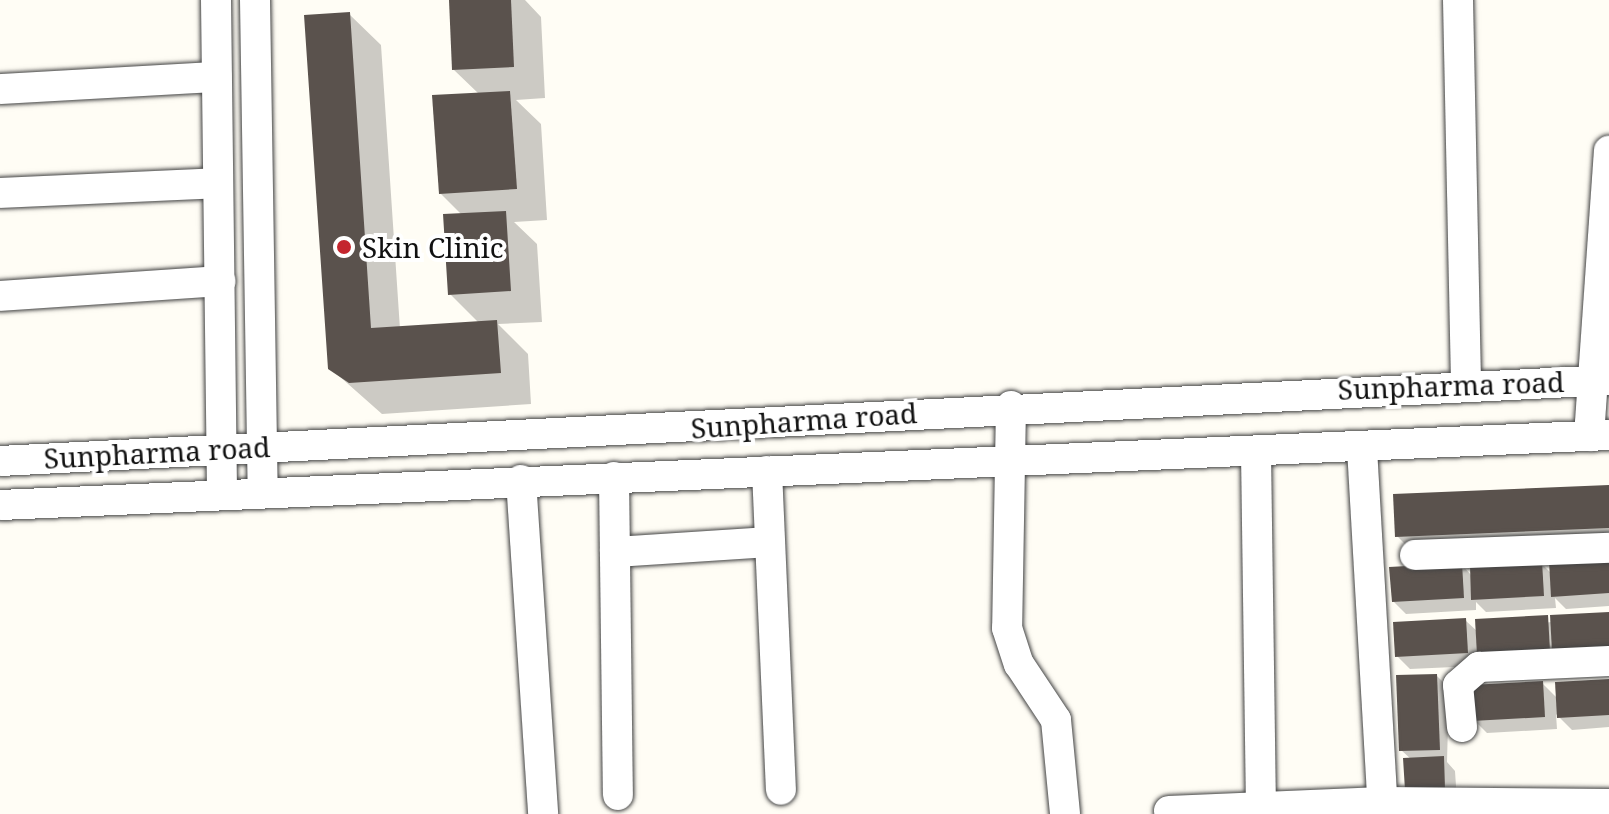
<!DOCTYPE html>
<style>
body{margin:0}
#map{position:relative;width:1609px;height:814px;overflow:hidden;background:#fffdf5;font-family:"Noto Serif",serif}
div>[style]{position:absolute}
.shadow>*{inset:0;background:#0003}
.building>*{inset:0;background:#5a524d}
.roads{filter:drop-shadow(0 0 2px #444) drop-shadow(0 0 2px #444)}
.minor>*{height:30px;margin:-15px;padding:0 15px;transform-origin:15px;border-radius:15px;background:#fff}
.dots>*{width:22px;height:22px;translate:-50% -50%;box-sizing:border-box;border:4px solid #fff;border-radius:50%}
span{translate:-50% -50%;white-space:nowrap;text-align:center;line-height:1.15;-webkit-text-stroke:8px #fff;paint-order:stroke}
.poi-label{font-size:28px;color:#111}
.left{translate:0 -50%;text-align:left}
.street-label{font-size:28px;color:#111}
</style>
<div id="map">
<div class="shadow">
<i style="clip-path:polygon(451px 0,525px 0,541px 17px,545px 98px,516px 100px,541px 124px,547px 220px,514px 222px,537px 244px,542px 322px,498px 324px,528px 354px,531px 404px,382px 414px,330px 368px,349px 14px,381px 45px,400px 329px,480px 324px,450px 294px,462px 215px,440px 193px,479px 94px,454px 70px)"></i>
<i style="clip-path:polygon(1609px 487px,1609px 553px,1421px 560px,1397px 536px)"></i>
<i style="clip-path:polygon(1609px 560px,1609px 606px,1566px 609px,1555px 598px,1556px 608px,1486px 612px,1476px 602px,1476px 610px,1406px 614px,1393px 601px,1462px 565px,1472px 576px,1541px 563px,1551px 573px)"></i>
<i style="clip-path:polygon(1609px 614px,1609px 660px,1410px 669px,1397px 656px,1465px 620px,1478px 632px)"></i>
<i style="clip-path:polygon(1437px 676px,1449px 688px,1447px 762px,1455px 771px,1457px 801px,1401px 750px)"></i>
<i style="clip-path:polygon(1609px 681px,1609px 727px,1572px 730px,1556px 714px,1557px 729px,1487px 733px,1474px 720px,1542px 683px,1558px 699px)"></i>
</div>
<div class="building">
<i style="clip-path:polygon(449px 0,511px 0,514px 67px,452px 70px)"></i>
<i style="clip-path:polygon(350px 12px,371px 328px,497px 320px,501px 373px,349px 383px,328px 369px,304px 15px)"></i>
<i style="clip-path:polygon(510px 91px,517px 189px,439px 194px,432px 95px)"></i>
<i style="clip-path:polygon(506px 211px,511px 291px,448px 295px,443px 214px)"></i>
<i style="clip-path:polygon(1609px 485px,1609px 528px,1395px 537px,1393px 494px)"></i>
<i style="clip-path:polygon(1609px 558px,1609px 593px,1551px 597px,1549px 561px)"></i>
<i style="clip-path:polygon(1542px 561px,1544px 596px,1471px 600px,1470px 565px)"></i>
<i style="clip-path:polygon(1462px 563px,1464px 598px,1392px 602px,1389px 567px)"></i>
<i style="clip-path:polygon(1609px 612px,1609px 647px,1552px 651px,1550px 615px)"></i>
<i style="clip-path:polygon(1548px 615px,1550px 651px,1477px 655px,1475px 619px)"></i>
<i style="clip-path:polygon(1466px 618px,1468px 653px,1395px 657px,1393px 622px)"></i>
<i style="clip-path:polygon(1437px 674px,1440px 750px,1399px 751px,1396px 675px)"></i>
<i style="clip-path:polygon(1609px 679px,1609px 715px,1557px 718px,1555px 682px)"></i>
<i style="clip-path:polygon(1543px 681px,1545px 717px,1472px 721px,1470px 685px)"></i>
<i style="clip-path:polygon(1444px 756px,1445px 789px,1405px 790px,1403px 758px)"></i>
</div>
<div class="roads">
<div class="minor">
<i style="left:216px;top:0;width:494px;rotate:89.3deg"></i>
<i style="left:255px;top:0;width:493px;rotate:89.1deg"></i>
<i style="left:1458px;top:0;width:382px;rotate:88.8deg"></i>
<i style="left:0;top:89px;width:217px;rotate:-3.2deg"></i>
<i style="left:0;top:193px;width:218px;rotate:-2.6deg"></i>
<i style="left:0;top:296px;width:221px;rotate:-3.9deg"></i>
<i style="left:1011px;top:406px;width:222px;rotate:91deg"></i>
<i style="left:1007px;top:628px;width:38px;rotate:72deg"></i>
<i style="left:1019px;top:664px;width:67px;rotate:56.5deg"></i>
<i style="left:1056px;top:720px;width:94px;rotate:84.5deg"></i>
<i style="left:1589px;top:436px;width:286px;rotate:-86deg"></i>
<i style="left:1362px;top:448px;width:367px;rotate:86.7deg"></i>
<i style="left:1256px;top:452px;width:356px;rotate:89.2deg"></i>
<i style="left:0;top:461px;width:1611px;rotate:-2.88deg"></i>
<i style="left:767px;top:471px;width:319px;rotate:87.5deg"></i>
<i style="left:614px;top:477px;width:318px;rotate:89.3deg"></i>
<i style="left:521px;top:480px;width:335px;rotate:86.2deg"></i>
<i style="left:0;top:505px;width:1611px;rotate:-2.49deg"></i>
<i style="left:615px;top:552px;width:155px;rotate:-3.7deg"></i>
<i style="left:1415px;top:555px;width:194px;rotate:-2.1deg"></i>
<i style="left:1462px;top:727px;width:42px;rotate:-95.4deg"></i>
<i style="left:1458px;top:685px;width:28px;rotate:-41deg"></i>
<i style="left:1479px;top:667px;width:130px;rotate:-2.6deg"></i>
<i style="left:1169px;top:811px;width:213px;rotate:-2.4deg"></i>
<i style="left:1382px;top:802px;width:227px;rotate:0.5deg"></i>
</div>
</div>
<div class="dots">
<i style="left:344px;top:247px;background:#c4262e"></i>
</div>
<div class="poi-label">
<span class="left" style="left:362px;top:247px">Skin Clinic</span>
</div>
<div class="street-label">
<span style="left:1451px;top:385px;rotate:-2deg">Sunpharma road</span>
<span style="left:804px;top:420px;rotate:-4deg">Sunpharma road</span>
<span style="left:157px;top:452px;rotate:-3deg">Sunpharma road</span>
</div>
</div>
